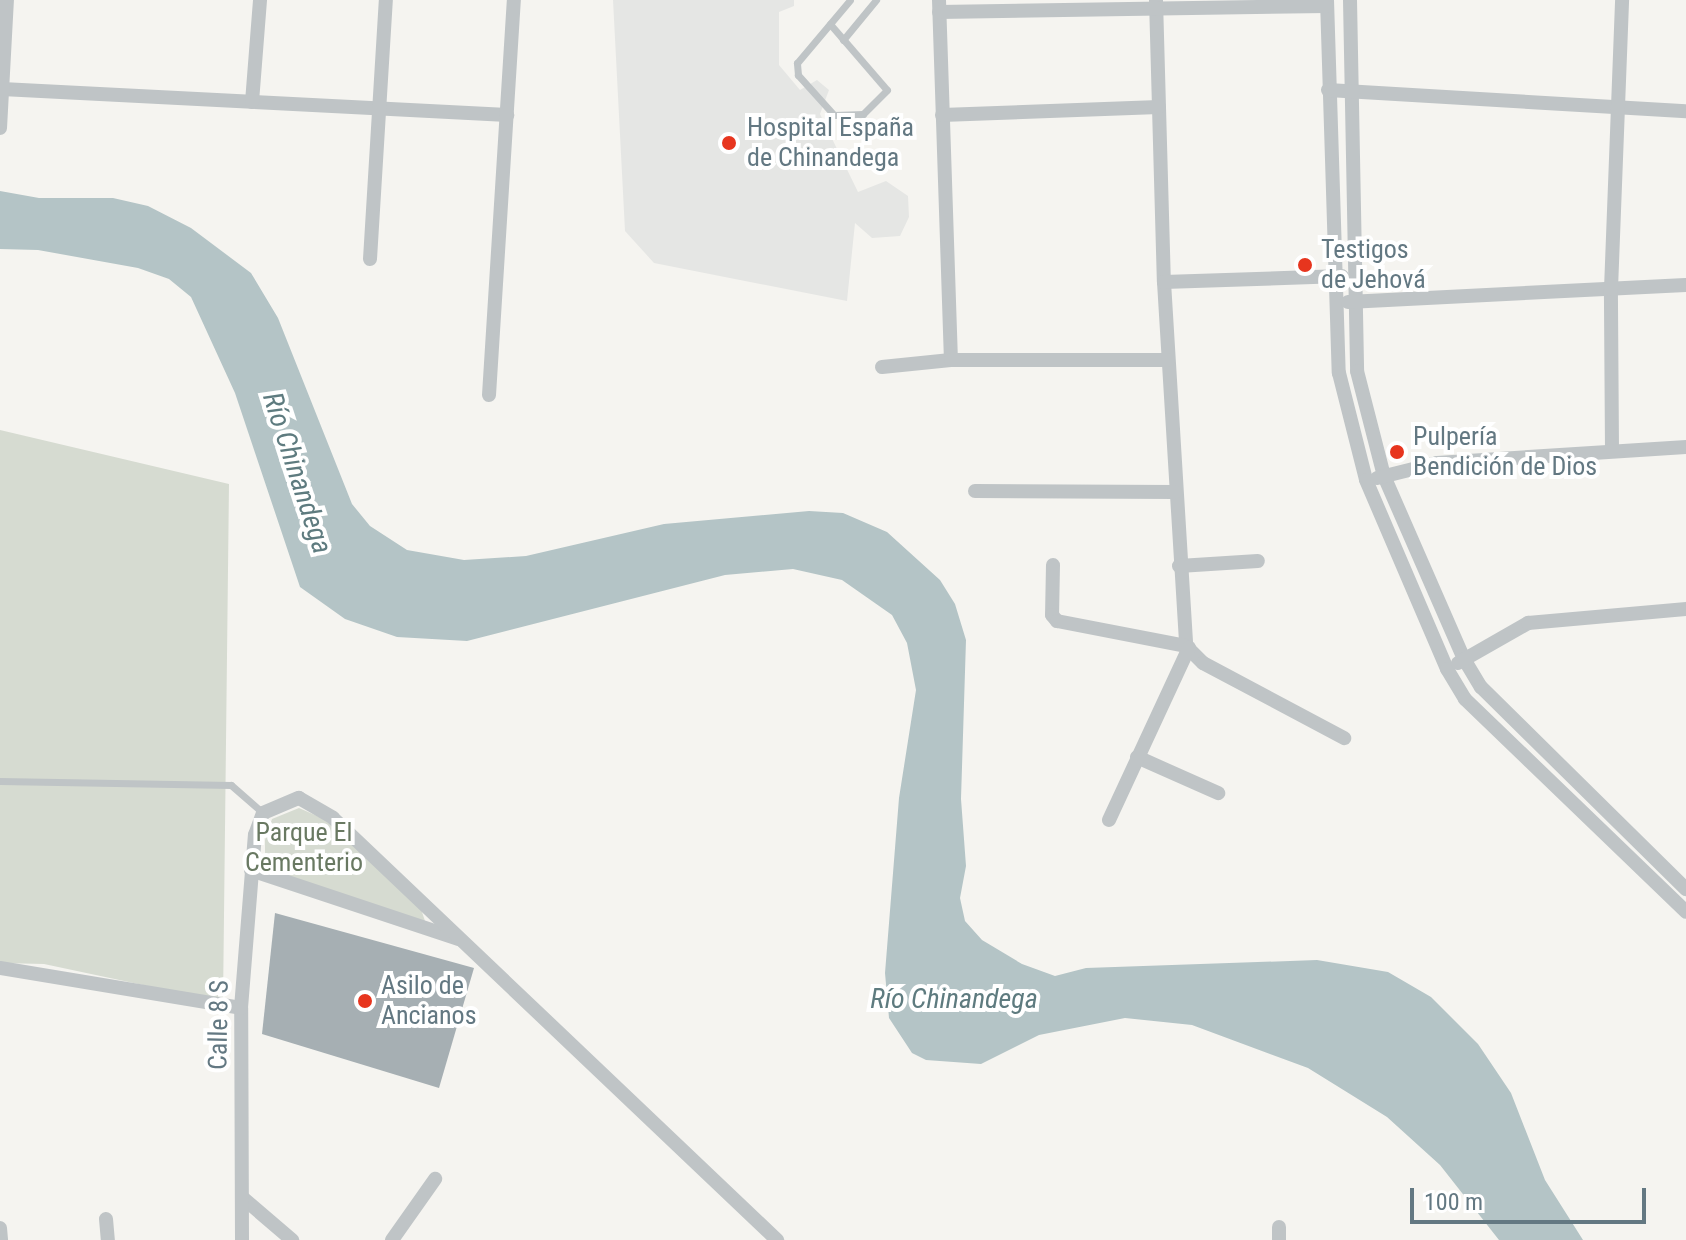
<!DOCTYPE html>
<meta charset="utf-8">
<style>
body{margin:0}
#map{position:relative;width:1686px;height:1240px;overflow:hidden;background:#f5f4f0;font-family:"Roboto Condensed",sans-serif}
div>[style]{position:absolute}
.built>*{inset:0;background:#e5e6e4}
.green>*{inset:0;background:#d6dbd1}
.water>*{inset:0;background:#b4c4c6}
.building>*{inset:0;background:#a6afb3}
.lane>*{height:7px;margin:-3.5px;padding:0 3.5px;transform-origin:3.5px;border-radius:3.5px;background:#bfc4c6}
.street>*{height:14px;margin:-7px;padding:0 7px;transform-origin:7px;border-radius:7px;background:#bfc4c6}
.dots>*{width:22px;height:22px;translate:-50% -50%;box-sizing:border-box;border:4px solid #fff;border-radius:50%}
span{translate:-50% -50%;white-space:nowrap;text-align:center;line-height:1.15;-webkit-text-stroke:8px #fff;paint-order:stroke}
.poi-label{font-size:26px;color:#637882}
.left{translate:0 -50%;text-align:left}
.park-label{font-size:26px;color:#697962}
.street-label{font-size:26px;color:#637882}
.water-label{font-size:28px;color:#5e7b7f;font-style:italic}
.scale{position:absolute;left:1410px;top:1188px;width:236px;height:36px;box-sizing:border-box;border:4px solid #637882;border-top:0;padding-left:10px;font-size:24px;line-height:28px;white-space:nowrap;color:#637882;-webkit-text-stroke:6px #fff;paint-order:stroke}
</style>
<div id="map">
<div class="built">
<i style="clip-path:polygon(613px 0,794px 0,794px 6px,779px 12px,779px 65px,800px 90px,817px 80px,829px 90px,820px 114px,858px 192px,886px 181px,908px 196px,909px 217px,900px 236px,872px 238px,855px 223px,847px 301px,654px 263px,625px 231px)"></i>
</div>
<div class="green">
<i style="clip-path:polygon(0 430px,229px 484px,223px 1002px,44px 964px,0 963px)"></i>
<i style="clip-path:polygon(299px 808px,333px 823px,421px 909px,425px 921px,279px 879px,265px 856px,265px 840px,272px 819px)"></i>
</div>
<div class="water">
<i style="clip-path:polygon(0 191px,39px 198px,113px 198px,148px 206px,191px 228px,251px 273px,278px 318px,352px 504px,370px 526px,407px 550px,464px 560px,526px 556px,664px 524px,809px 511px,843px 513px,887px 532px,940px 580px,955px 604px,966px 640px,961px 799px,966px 866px,960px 898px,965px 921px,982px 940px,1022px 964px,1055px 976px,1086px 968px,1317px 960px,1388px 972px,1431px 997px,1478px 1044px,1511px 1093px,1545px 1180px,1583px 1240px,1499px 1240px,1440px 1165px,1387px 1117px,1308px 1068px,1192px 1025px,1125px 1018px,1039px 1035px,981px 1064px,926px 1060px,912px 1053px,889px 1018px,885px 973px,899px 798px,916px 690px,907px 643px,892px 615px,842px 580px,793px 569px,725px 575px,467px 641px,397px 637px,345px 619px,300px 587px,235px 393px,191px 297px,169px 279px,138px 268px,38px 250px,0 249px)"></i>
</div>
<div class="building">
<i style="clip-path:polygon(1400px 444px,1402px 458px,1395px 460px,1393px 445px)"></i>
<i style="clip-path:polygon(275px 913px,474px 968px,439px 1088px,262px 1034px)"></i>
</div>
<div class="lane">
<i style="left:830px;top:24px;width:87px;rotate:49.2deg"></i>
<i style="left:887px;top:90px;width:34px;rotate:135deg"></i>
<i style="left:863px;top:114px;width:29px;rotate:178deg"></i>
<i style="left:834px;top:115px;width:54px;rotate:-132deg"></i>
<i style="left:798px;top:75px;width:12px;rotate:-95deg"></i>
<i style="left:797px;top:63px;width:82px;rotate:-49.9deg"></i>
<i style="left:843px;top:40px;width:52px;rotate:-50.5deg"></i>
<i style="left:0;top:781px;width:231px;rotate:1deg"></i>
<i style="left:231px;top:785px;width:43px;rotate:41.2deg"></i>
</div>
<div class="street">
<i style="left:939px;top:0;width:360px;rotate:88.1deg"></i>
<i style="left:1156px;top:0;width:282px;rotate:88.4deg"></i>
<i style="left:1164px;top:282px;width:365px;rotate:86.5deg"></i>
<i style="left:1186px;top:646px;width:24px;rotate:45deg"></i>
<i style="left:1203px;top:663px;width:160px;rotate:28deg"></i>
<i style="left:1327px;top:0;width:373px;rotate:88.2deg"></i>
<i style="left:1339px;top:373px;width:110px;rotate:75.8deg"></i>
<i style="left:1366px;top:480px;width:206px;rotate:66.8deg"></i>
<i style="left:1447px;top:669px;width:35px;rotate:59deg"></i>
<i style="left:1465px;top:699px;width:307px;rotate:43.9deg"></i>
<i style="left:1350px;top:0;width:371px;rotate:88.9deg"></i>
<i style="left:1357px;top:371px;width:108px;rotate:75.6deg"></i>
<i style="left:1384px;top:476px;width:200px;rotate:66.4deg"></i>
<i style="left:1464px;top:659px;width:33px;rotate:59deg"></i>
<i style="left:1481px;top:687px;width:288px;rotate:44.6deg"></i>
<i style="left:939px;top:12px;width:388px;rotate:-0.9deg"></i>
<i style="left:2px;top:89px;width:506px;rotate:2.95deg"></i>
<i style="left:1328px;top:90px;width:359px;rotate:3.4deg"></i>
<i style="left:252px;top:102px;width:102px;rotate:-85.5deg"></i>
<i style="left:942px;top:115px;width:217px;rotate:-2.1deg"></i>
<i style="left:0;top:128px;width:128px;rotate:-86.9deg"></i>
<i style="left:370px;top:259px;width:259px;rotate:-86.5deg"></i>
<i style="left:1164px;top:282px;width:178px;rotate:-1.9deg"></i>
<i style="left:1348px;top:302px;width:338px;rotate:-2.9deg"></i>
<i style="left:882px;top:367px;width:69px;rotate:-5.8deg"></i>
<i style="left:951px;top:360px;width:217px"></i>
<i style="left:489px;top:395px;width:396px;rotate:-86.4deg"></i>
<i style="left:1612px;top:449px;width:160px;rotate:-90.4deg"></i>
<i style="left:1611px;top:289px;width:289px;rotate:-87.8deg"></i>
<i style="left:1377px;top:478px;width:62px;rotate:-14deg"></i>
<i style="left:1437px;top:463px;width:250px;rotate:-3.7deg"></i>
<i style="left:975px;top:491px;width:200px;rotate:0.3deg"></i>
<i style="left:1053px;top:565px;width:50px;rotate:91.1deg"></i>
<i style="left:1052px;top:615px;width:8px;rotate:50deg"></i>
<i style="left:1057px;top:621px;width:131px;rotate:11deg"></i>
<i style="left:1179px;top:566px;width:79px;rotate:-3.6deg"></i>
<i style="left:1458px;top:663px;width:81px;rotate:-29.7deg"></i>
<i style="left:1528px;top:623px;width:159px;rotate:-5.1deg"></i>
<i style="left:1137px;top:757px;width:89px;rotate:24deg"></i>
<i style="left:1109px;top:820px;width:190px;rotate:-65.1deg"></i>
<i style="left:251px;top:870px;width:219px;rotate:18.4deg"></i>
<i style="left:0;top:968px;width:244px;rotate:9.4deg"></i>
<i style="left:243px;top:1198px;width:65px;rotate:40.6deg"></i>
<i style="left:106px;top:1219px;width:21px;rotate:85deg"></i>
<i style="left:0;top:1228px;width:12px;rotate:85deg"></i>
<i style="left:242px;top:1240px;width:232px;rotate:-90.2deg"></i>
<i style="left:241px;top:1008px;width:174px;rotate:-85.4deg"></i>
<i style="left:255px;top:835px;width:23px;rotate:-70deg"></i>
<i style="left:263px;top:813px;width:39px;rotate:-23deg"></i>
<i style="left:299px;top:798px;width:39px;rotate:30deg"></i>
<i style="left:333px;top:818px;width:613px;rotate:43.54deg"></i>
<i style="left:392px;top:1240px;width:75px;rotate:-54.8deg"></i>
<i style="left:1279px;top:1240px;width:13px;rotate:-90deg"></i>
</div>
<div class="dots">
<i style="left:729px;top:143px;background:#e7351e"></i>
<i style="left:1305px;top:265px;background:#e7351e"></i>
<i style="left:1397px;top:452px;background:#e7351e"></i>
<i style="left:365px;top:1001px;background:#e7351e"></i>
</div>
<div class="poi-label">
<span class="left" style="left:747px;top:143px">Hospital España<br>de Chinandega</span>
<span class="left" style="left:1321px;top:265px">Testigos<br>de Jehová</span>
<span class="left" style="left:1413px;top:452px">Pulpería<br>Bendición de Dios</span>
<span class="left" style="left:381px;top:1001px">Asilo de<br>Ancianos</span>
</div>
<div class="park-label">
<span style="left:304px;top:848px">Parque El<br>Cementerio</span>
</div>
<div class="street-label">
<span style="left:219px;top:1025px;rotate:-89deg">Calle 8 S</span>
</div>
<div class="water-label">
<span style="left:297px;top:473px;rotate:72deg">Río Chinandega</span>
<span style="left:954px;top:999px">Río Chinandega</span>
</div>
<div class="scale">100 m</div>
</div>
